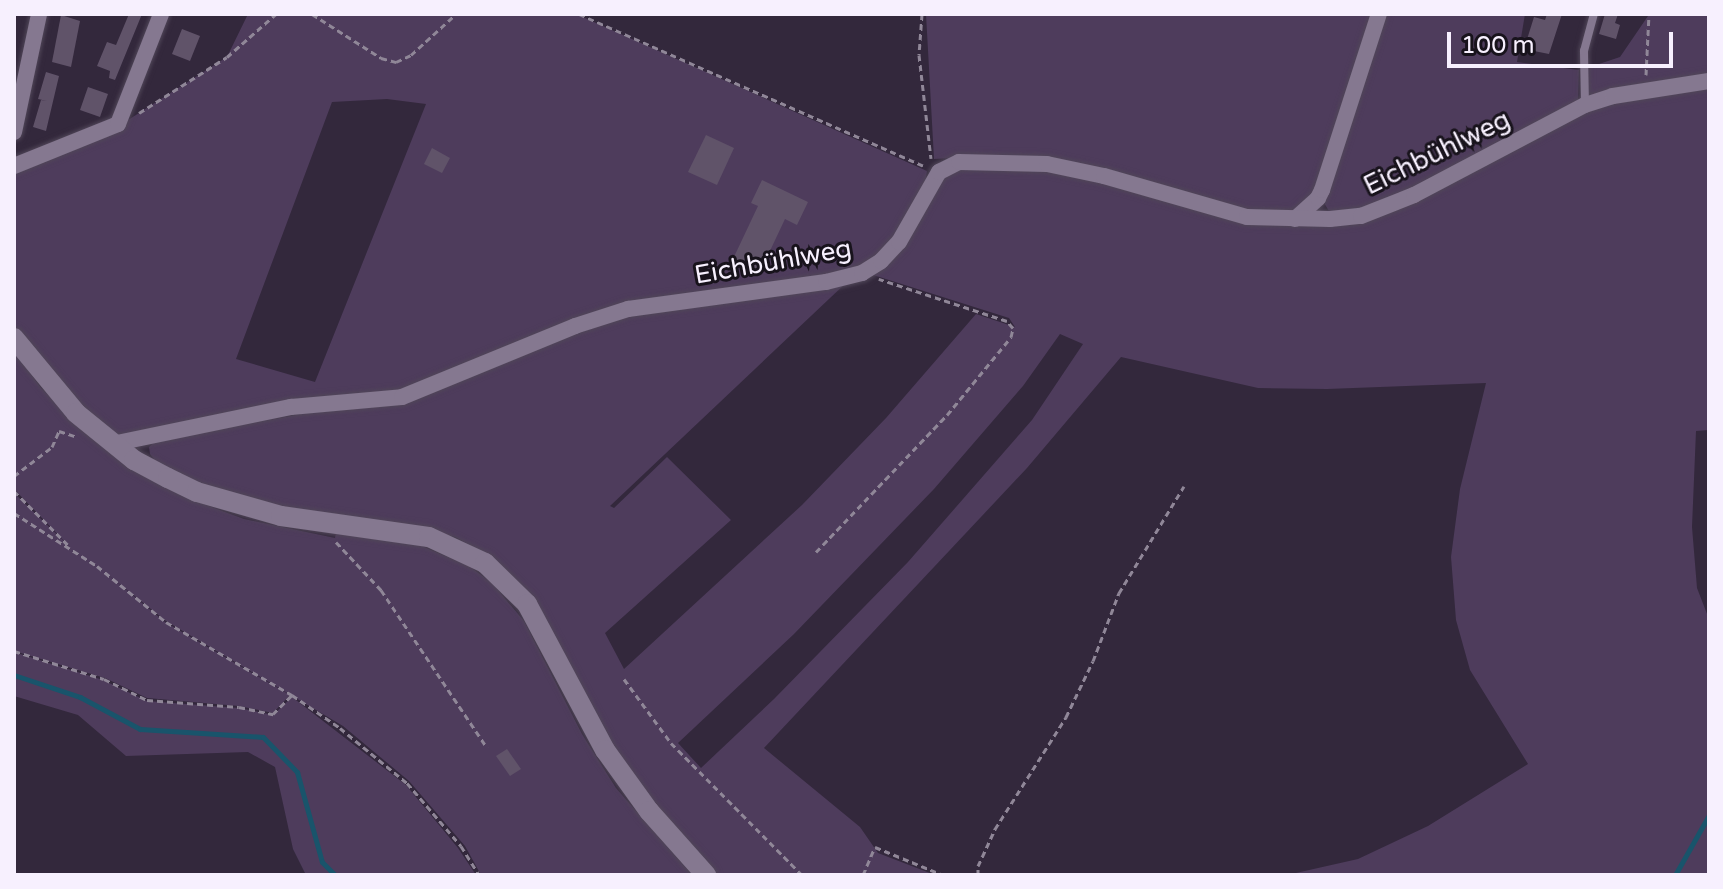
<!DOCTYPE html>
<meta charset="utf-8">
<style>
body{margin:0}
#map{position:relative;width:1723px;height:889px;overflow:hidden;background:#33283c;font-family:"Varela Round",sans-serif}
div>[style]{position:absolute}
.green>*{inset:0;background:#4e3c5c}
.stream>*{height:5px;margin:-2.5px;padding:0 2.5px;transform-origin:2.5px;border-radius:2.5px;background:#19546b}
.building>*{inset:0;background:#605369}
.path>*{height:3px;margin-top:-1.5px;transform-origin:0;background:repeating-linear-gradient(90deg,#908798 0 6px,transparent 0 10px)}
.roads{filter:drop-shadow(0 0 2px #504658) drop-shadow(0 0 2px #504658)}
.service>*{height:8px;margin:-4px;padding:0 4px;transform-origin:4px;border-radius:4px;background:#857890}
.minor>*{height:16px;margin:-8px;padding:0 8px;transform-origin:8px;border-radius:8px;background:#857890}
.tertiary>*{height:20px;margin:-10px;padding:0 10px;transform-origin:10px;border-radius:10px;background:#857890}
span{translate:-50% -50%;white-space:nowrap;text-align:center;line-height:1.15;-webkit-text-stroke:6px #18131c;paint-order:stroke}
.street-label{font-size:26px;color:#f7f0fe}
.frame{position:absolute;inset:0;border:16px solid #f7f0fe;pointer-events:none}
.scale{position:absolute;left:1447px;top:32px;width:226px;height:36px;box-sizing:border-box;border:4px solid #f7f0fe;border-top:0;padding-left:10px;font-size:24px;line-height:28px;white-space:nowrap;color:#f7f0fe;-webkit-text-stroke:6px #18131c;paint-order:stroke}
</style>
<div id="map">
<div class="green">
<i style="clip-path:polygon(evenodd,248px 14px,576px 14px,927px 171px,925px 186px,896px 241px,862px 269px,630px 304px,402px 392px,114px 440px,54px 377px,14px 325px,14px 174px,125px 128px,128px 120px,227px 57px,248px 14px,387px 99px,426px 104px,315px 382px,236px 359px,332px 102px,387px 99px)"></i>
<i style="clip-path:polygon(926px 14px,1374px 14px,1325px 169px,1307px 205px,1277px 216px,993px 156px,934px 159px)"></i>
<i style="clip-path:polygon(1384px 14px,1525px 14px,1517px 62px,1579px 70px,1578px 102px,1367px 210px,1330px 213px,1323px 201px)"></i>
<i style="clip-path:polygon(1709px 14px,1709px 76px,1589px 100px,1587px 68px,1620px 57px,1648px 16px)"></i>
<i style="clip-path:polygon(evenodd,1709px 87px,1709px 430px,1696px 431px,1692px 527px,1697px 588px,1709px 619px,1709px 875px,1287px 875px,1358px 859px,1428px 826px,1528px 764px,1470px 670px,1456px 620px,1451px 557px,1460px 489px,1486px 383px,1327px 389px,1258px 388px,1121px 357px,1027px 468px,764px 748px,860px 827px,878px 853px,935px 875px,716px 875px,630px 772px,590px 708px,546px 619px,472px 546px,455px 537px,429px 530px,291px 511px,197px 483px,157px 463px,150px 454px,149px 447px,155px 441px,307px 413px,404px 401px,629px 314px,847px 282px,610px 506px,614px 508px,667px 457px,731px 520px,605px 633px,624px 669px,802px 505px,886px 418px,976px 314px,1015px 327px,1009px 318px,870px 274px,943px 178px,961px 168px,1047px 168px,1174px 202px,1327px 224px,1581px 114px,1616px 102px,1709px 87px,1060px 334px,1083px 344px,1032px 420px,908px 562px,774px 699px,701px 768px,678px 743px,794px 634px,934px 489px,1023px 386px,1060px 334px)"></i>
<i style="clip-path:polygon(14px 351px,41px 388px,107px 451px,126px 466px,190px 499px,244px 519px,335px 538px,336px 532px,417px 544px,469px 566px,492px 583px,524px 621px,582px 734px,616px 788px,692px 875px,481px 875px,465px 846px,409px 781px,343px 726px,166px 621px,107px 574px,165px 622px,290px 695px,273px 713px,239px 706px,147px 698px,105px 678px,14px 651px,14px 493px,69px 546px,14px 489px)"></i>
<i style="clip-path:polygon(14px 652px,103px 680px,147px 701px,239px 708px,273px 715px,292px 697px,406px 785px,458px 848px,476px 875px,306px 875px,293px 849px,275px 767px,248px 752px,126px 756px,78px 715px,14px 696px)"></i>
</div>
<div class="stream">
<i style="left:14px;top:675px;width:70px;rotate:18.4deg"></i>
<i style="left:80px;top:697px;width:68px;rotate:28.1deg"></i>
<i style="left:140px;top:729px;width:123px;rotate:3.7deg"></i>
<i style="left:263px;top:737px;width:49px;rotate:45.8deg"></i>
<i style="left:297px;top:772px;width:93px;rotate:74.5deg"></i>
<i style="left:322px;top:862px;width:18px;rotate:45deg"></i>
<i style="left:1675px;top:875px;width:69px;rotate:-60.5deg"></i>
</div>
<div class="building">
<i style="clip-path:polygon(129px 14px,142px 14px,115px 80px,109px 78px,110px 71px,97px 66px,107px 42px,116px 45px)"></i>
<i style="clip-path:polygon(1547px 14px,1562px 14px,1549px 54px,1524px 49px,1534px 17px,1545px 20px)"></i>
<i style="clip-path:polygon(1605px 14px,1618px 14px,1615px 23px,1620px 25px,1616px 39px,1599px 34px)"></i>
<i style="clip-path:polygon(61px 15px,80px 21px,71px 67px,52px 62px)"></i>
<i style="clip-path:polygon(182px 29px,200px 36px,190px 61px,172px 54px)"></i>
<i style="clip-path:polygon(46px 72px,59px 76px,46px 131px,33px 127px,41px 100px,47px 101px,38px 99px)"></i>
<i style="clip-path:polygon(88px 87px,108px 94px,100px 117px,80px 110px)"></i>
<i style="clip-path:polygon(706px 135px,734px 148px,717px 185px,688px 172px)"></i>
<i style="clip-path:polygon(432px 148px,450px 158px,442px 173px,424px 164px)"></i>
<i style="clip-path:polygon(762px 180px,808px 202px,797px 225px,785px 219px,760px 272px,733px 259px,758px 206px,751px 203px)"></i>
<i style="clip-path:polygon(507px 749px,521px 769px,510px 776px,496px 756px)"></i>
</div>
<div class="path">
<i style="left:312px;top:14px;width:82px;rotate:32.5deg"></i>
<i style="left:381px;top:58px;width:16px;rotate:15deg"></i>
<i style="left:396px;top:62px;width:17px;rotate:-25deg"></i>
<i style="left:411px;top:55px;width:61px;rotate:-42.3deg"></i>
<i style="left:579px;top:14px;width:376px;rotate:23.8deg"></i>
<i style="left:922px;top:14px;width:41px;rotate:94.2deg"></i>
<i style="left:919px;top:55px;width:104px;rotate:83.4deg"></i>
<i style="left:1646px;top:75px;width:61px;rotate:-87.2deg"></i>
<i style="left:139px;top:113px;width:104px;rotate:-32.5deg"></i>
<i style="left:227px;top:57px;width:65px;rotate:-41.3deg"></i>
<i style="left:14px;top:476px;width:48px;rotate:-37.3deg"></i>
<i style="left:52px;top:447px;width:17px;rotate:-66deg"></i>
<i style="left:59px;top:431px;width:19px;rotate:18deg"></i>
<i style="left:14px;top:491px;width:79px;rotate:45deg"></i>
<i style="left:14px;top:513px;width:98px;rotate:32.6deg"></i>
<i style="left:97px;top:566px;width:89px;rotate:39.1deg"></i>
<i style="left:166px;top:622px;width:146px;rotate:30.1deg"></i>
<i style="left:292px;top:695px;width:58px;rotate:34.5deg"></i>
<i style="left:340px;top:728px;width:87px;rotate:39.4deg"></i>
<i style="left:407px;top:783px;width:83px;rotate:49.4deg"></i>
<i style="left:461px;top:846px;width:34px;rotate:58deg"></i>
<i style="left:336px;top:542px;width:66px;rotate:46.8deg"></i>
<i style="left:381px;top:590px;width:190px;rotate:56.1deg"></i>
<i style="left:816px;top:552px;width:190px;rotate:-46.3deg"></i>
<i style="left:947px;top:415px;width:101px;rotate:-50.6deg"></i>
<i style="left:1011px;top:337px;width:9px;rotate:-77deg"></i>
<i style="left:1013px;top:328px;width:9px;rotate:-131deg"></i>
<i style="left:1007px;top:321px;width:135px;rotate:-161.8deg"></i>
<i style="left:14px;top:651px;width:94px;rotate:17.3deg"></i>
<i style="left:104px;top:679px;width:48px;rotate:26deg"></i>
<i style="left:147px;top:700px;width:92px;rotate:4.4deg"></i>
<i style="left:239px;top:707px;width:35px;rotate:12deg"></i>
<i style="left:273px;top:714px;width:27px;rotate:-45deg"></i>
<i style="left:624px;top:679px;width:79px;rotate:53.7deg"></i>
<i style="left:671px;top:743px;width:186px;rotate:45.2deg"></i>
<i style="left:863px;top:875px;width:30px;rotate:-67deg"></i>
<i style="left:875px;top:847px;width:74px;rotate:22.4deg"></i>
<i style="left:978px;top:875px;width:9px;rotate:-90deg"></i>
<i style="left:978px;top:866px;width:41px;rotate:-65.3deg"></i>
<i style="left:995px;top:829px;width:133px;rotate:-57.6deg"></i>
<i style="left:1066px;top:717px;width:62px;rotate:-64.3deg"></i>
<i style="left:1093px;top:661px;width:73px;rotate:-69.1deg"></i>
<i style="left:1119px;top:593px;width:125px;rotate:-58.7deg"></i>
</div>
<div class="roads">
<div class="service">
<i style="left:1585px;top:105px;width:54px;rotate:-91.1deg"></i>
<i style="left:1584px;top:51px;width:38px;rotate:-75deg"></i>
</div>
<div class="minor">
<i style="left:14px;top:132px;width:121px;rotate:-78deg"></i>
<i style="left:14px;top:166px;width:112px;rotate:-22deg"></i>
<i style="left:118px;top:124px;width:118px;rotate:-68.6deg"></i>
<i style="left:1295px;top:219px;width:31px;rotate:-42deg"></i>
<i style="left:1318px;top:198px;width:9px;rotate:-63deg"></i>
<i style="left:1322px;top:190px;width:185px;rotate:-72.1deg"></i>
<i style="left:112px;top:444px;width:183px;rotate:-11.7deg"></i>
<i style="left:291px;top:407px;width:111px;rotate:-5.1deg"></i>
<i style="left:402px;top:397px;width:187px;rotate:-22.3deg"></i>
<i style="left:575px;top:326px;width:56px;rotate:-17.8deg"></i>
<i style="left:628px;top:309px;width:200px;rotate:-7.8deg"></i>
<i style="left:826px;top:282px;width:37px;rotate:-14deg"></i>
<i style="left:862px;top:273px;width:22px;rotate:-32deg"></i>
<i style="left:881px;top:261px;width:26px;rotate:-47deg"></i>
<i style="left:899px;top:242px;width:81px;rotate:-60.3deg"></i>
<i style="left:939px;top:172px;width:22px;rotate:-27deg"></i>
<i style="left:959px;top:162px;width:88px;rotate:1.3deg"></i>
<i style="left:1047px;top:164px;width:58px;rotate:11.9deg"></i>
<i style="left:1104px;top:176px;width:149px;rotate:16deg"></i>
<i style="left:1247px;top:217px;width:83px;rotate:1.4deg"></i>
<i style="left:1330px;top:219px;width:31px;rotate:-6deg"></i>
<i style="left:1361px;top:216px;width:57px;rotate:-21.6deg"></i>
<i style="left:1414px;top:195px;width:193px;rotate:-27.8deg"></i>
<i style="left:1585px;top:105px;width:29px;rotate:-18deg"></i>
<i style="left:1613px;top:96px;width:97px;rotate:-8.9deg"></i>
</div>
<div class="tertiary">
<i style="left:14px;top:338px;width:97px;rotate:50.4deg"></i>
<i style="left:76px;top:413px;width:75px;rotate:39deg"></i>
<i style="left:134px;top:460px;width:38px;rotate:28deg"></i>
<i style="left:168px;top:478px;width:32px;rotate:26deg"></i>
<i style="left:197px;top:492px;width:87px;rotate:15.9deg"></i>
<i style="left:281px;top:516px;width:149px;rotate:8.1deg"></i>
<i style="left:429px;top:537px;width:62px;rotate:24.9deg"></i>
<i style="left:485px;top:563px;width:59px;rotate:44.3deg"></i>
<i style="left:527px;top:604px;width:166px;rotate:61.9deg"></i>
<i style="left:605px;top:750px;width:75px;rotate:54.2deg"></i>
<i style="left:649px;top:811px;width:86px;rotate:48.3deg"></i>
</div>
</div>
<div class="street-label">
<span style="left:1437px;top:153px;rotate:-26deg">Eichbühlweg</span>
<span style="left:773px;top:262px;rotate:-10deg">Eichbühlweg</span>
</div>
<div class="frame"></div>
<div class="scale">100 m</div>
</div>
